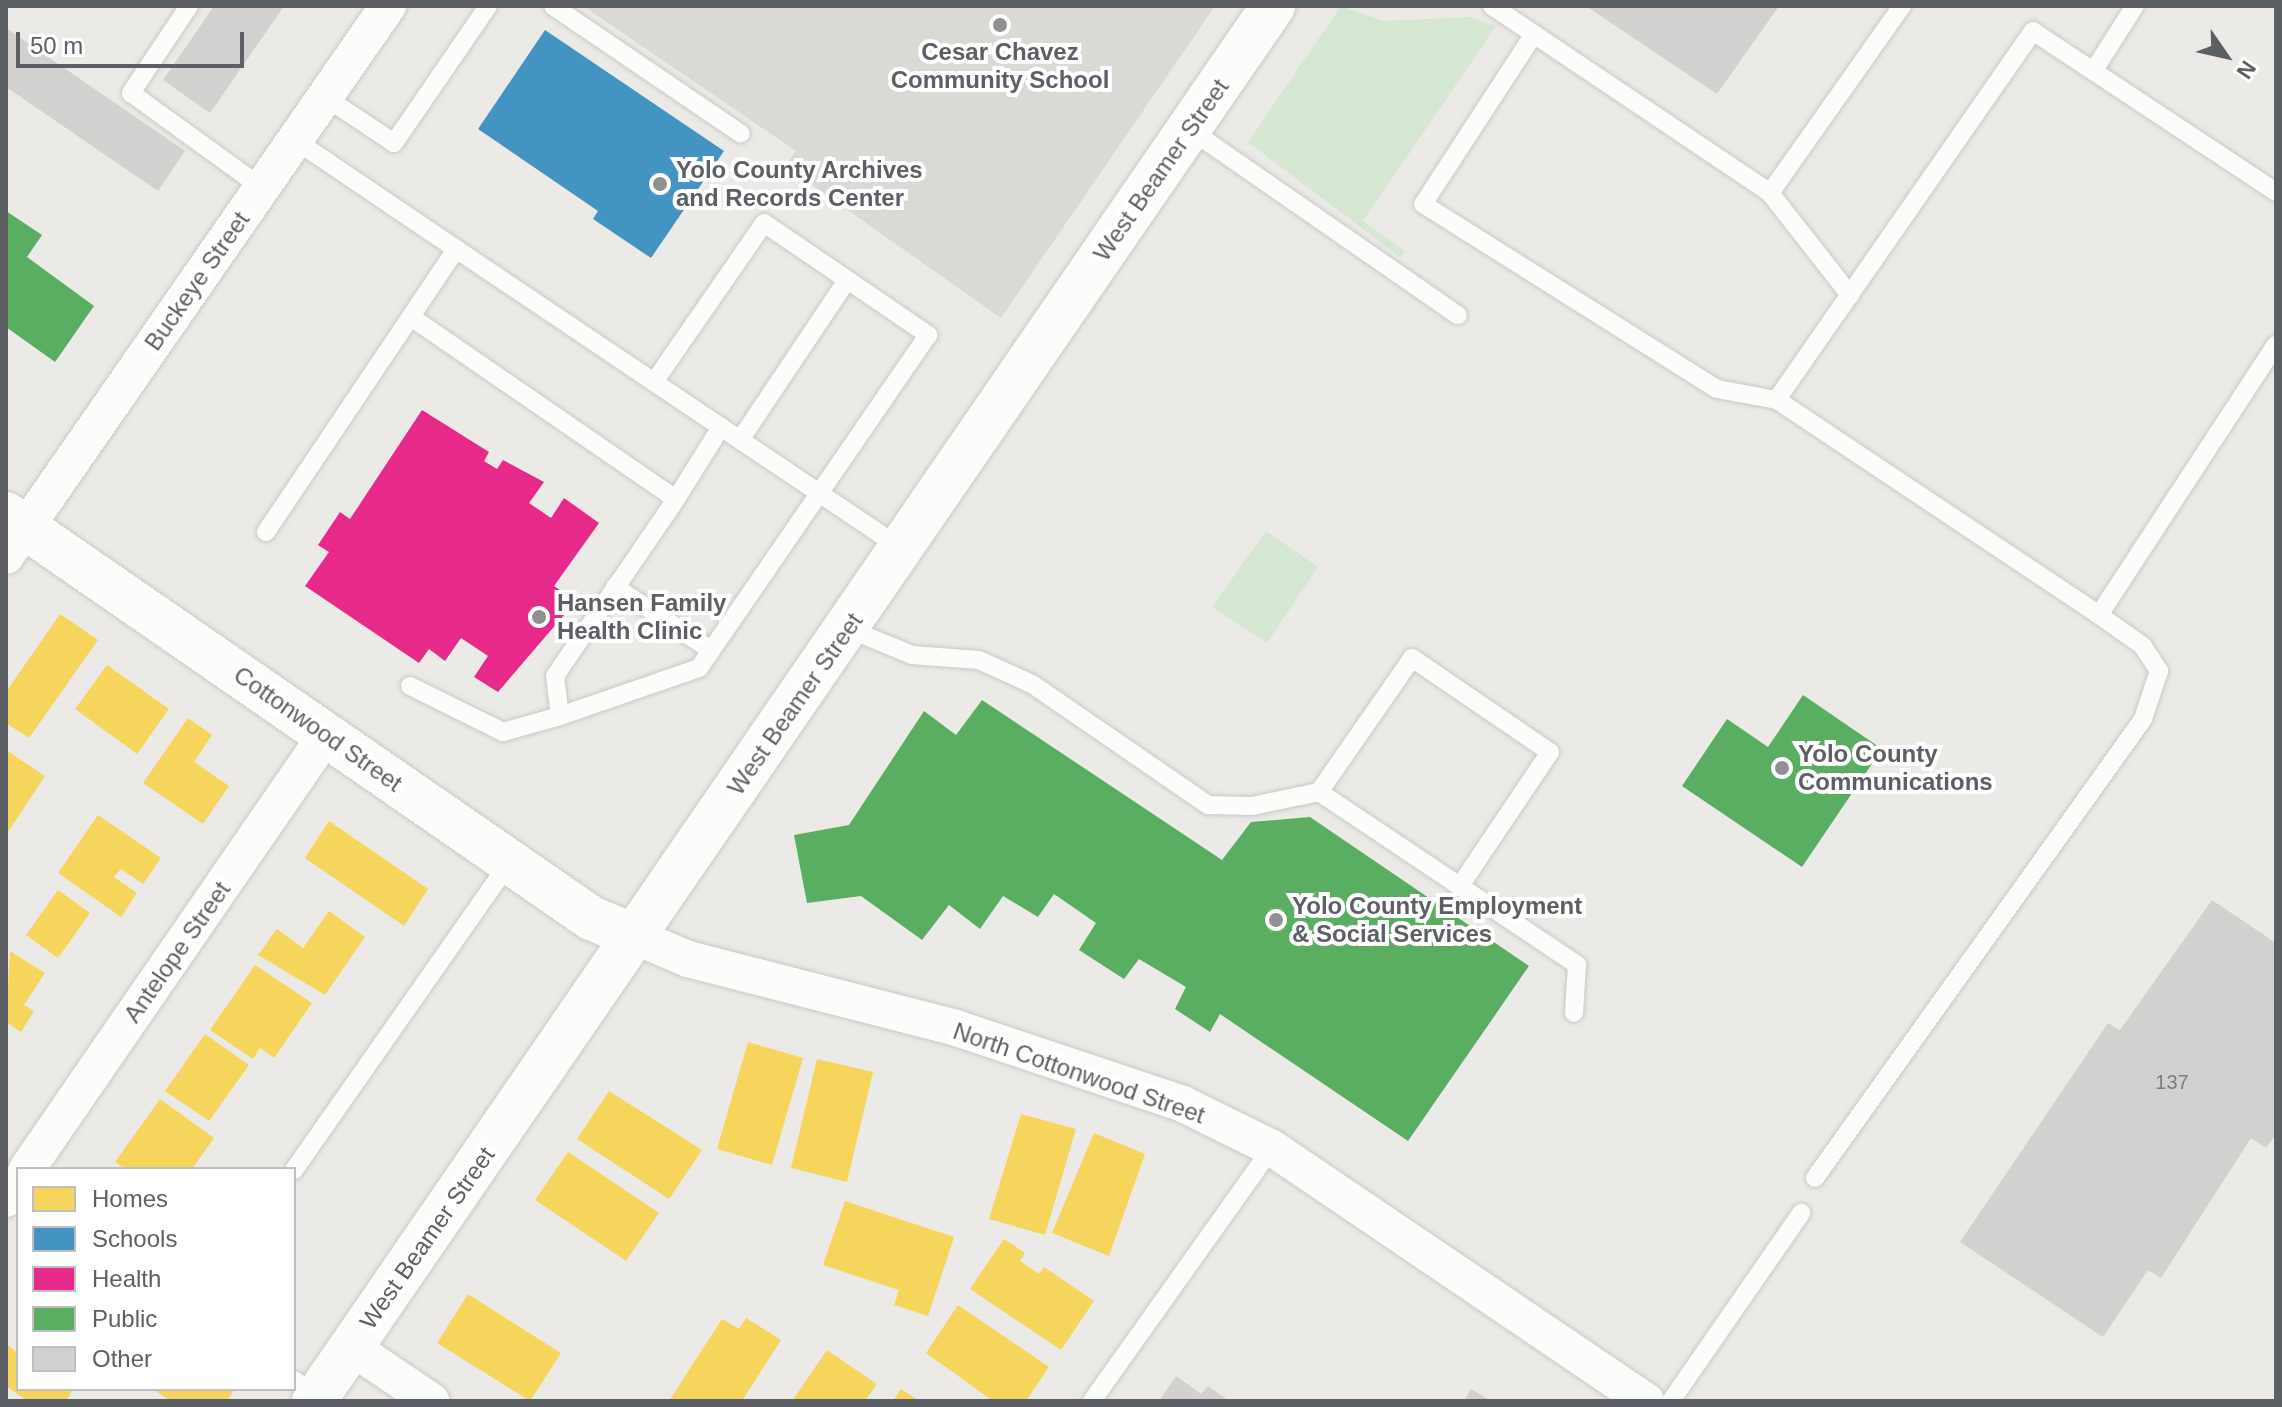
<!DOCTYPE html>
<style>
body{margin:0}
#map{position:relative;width:2282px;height:1407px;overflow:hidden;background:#ebeae6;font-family:Helvetica,sans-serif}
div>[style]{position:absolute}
.education>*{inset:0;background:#dbd9d5}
.green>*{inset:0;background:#d5e6d3}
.homes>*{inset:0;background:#f6d55c}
.schools>*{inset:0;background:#4393c3}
.health>*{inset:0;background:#e7298a}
.public>*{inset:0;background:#5aae61}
.building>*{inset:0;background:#d2d1cf}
.roads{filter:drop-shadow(0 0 2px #c8c8c8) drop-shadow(0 0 2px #c8c8c8)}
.service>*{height:18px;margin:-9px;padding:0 9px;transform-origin:9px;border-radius:9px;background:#fcfcfb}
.minor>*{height:36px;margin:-18px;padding:0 18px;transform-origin:18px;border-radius:18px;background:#fcfcfb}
.tertiary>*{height:44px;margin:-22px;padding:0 22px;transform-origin:22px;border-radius:22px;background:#fcfcfb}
.dots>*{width:22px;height:22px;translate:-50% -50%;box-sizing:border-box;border:4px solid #fff;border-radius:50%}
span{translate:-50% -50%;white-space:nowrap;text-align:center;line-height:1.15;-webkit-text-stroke:8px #fff;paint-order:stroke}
.number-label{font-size:20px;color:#7b7d7f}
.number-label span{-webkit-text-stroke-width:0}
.poi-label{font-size:24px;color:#5c5f63;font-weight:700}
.left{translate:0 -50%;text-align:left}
.street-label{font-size:24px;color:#5c5f63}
.frame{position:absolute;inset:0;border:8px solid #5c5f63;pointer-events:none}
.legend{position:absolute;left:16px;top:1167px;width:280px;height:224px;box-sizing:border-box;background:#fff;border:2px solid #bebfc1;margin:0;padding:10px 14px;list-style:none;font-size:24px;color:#5c5f63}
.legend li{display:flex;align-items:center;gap:16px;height:40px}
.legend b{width:40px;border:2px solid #bebfc1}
.north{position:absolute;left:2186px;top:16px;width:80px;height:80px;-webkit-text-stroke:6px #fff;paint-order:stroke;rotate:124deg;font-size:22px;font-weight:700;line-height:32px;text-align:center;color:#5c5f63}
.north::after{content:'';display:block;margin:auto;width:28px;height:36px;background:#5c5f63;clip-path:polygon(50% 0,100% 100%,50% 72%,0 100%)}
.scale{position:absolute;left:16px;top:32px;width:228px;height:36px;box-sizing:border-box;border:4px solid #5c5f63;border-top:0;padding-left:10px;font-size:24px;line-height:28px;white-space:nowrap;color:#5c5f63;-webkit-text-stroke:6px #fff;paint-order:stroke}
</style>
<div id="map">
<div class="education">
<i style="clip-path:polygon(583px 6px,1215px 6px,1001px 318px,785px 166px,796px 151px)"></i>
</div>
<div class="green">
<i style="clip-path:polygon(1341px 6px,1383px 21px,1471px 17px,1496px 26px,1363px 221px,1405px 251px,1400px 257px,1248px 142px)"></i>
<i style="clip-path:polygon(1266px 531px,1318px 567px,1267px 643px,1212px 607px)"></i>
</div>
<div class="homes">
<i style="clip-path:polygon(60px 614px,98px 640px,29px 738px,6px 723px,6px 692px)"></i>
<i style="clip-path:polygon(107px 665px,169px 709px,137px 754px,75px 709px)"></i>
<i style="clip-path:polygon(188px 718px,212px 735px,194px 762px,229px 786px,203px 824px,143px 783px)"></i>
<i style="clip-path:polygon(6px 750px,45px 776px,6px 835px)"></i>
<i style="clip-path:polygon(98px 815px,161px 858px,143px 884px,121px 869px,114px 877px,137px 893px,121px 917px,58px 873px)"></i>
<i style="clip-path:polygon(329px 821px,428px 889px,404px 926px,305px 858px)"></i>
<i style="clip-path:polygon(58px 890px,90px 913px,58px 958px,26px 935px)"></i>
<i style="clip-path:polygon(329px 911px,365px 937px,325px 995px,258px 955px,277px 929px,303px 948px)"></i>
<i style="clip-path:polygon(10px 951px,45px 973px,24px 1005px,34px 1011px,21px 1032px,6px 1022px)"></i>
<i style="clip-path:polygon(255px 965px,312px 1003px,274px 1058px,260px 1048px,253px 1059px,210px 1030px)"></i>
<i style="clip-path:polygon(205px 1034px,249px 1065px,209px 1121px,165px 1091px)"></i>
<i style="clip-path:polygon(748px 1042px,803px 1058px,772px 1165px,717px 1149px)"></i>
<i style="clip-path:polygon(817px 1059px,873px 1072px,847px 1182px,791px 1168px)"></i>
<i style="clip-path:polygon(609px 1091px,702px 1150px,669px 1199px,577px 1139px)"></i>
<i style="clip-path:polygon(160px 1099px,214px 1138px,192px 1169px,125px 1169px,115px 1162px)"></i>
<i style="clip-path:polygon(1021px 1114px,1076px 1129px,1045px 1235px,989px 1219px)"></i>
<i style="clip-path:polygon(1094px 1133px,1145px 1154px,1109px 1256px,1052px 1233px)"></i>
<i style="clip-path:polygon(568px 1152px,659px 1213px,626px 1261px,535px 1200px)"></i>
<i style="clip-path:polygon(845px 1201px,954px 1237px,928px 1316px,894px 1305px,899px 1290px,823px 1265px)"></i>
<i style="clip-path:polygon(1004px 1239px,1025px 1253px,1020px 1261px,1039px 1274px,1044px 1267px,1094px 1301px,1061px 1350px,970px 1289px)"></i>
<i style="clip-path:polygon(468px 1294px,561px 1353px,530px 1401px,437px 1343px)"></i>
<i style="clip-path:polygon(958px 1305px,1049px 1367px,1026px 1401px,993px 1401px,926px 1353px)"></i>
<i style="clip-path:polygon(746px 1318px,781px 1340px,742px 1401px,669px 1401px,722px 1319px,739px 1329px)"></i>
<i style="clip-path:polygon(6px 1344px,18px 1353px,18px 1389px,73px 1389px,67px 1401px,27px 1401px,6px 1386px)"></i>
<i style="clip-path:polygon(827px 1350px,877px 1384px,865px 1401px,792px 1401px)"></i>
<i style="clip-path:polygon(153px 1389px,235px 1389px,227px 1401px,170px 1401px)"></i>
<i style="clip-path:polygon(901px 1389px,920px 1401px,893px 1401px)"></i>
</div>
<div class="schools">
<i style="clip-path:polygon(545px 30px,724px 151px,651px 258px,593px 219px,598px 211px,478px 129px)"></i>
</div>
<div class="health">
<i style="clip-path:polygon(422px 410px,489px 452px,484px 461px,497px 469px,503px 460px,544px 482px,529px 503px,551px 518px,564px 498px,599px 523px,554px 586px,576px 601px,498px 692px,474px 677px,488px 656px,461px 638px,445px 661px,429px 649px,419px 663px,305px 586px,329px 552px,318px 545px,340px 512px,350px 519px)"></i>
</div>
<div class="public">
<i style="clip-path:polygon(6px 211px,42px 235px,27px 257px,94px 306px,55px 362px,6px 327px)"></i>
<i style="clip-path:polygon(1803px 695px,1882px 749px,1802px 867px,1682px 786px,1727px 719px,1768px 747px)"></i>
<i style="clip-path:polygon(982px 700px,1222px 860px,1251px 822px,1310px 817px,1529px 966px,1408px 1141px,1220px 1014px,1210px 1032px,1175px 1009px,1186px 987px,1139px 959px,1124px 979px,1079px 950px,1096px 923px,1054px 894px,1038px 917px,1003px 896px,980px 929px,949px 905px,922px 940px,861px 896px,807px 903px,794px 835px,849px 825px,924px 711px,956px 735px)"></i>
</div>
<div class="building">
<i style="clip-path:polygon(214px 6px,284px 6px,210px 113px,163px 80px)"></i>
<i style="clip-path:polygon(1586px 6px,1779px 6px,1717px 94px)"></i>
<i style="clip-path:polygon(6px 28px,185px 151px,158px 191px,6px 87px)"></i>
<i style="clip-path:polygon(2212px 900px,2276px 943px,2276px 1134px,2266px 1148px,2251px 1138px,2161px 1278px,2148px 1270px,2103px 1337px,1960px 1242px,2108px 1023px,2120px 1030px)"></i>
<i style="clip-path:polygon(1176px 1376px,1201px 1394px,1208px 1386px,1229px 1401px,1159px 1401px)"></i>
<i style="clip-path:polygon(1471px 1389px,1491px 1401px,1464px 1401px)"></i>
</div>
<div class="roads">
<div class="service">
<i style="left:189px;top:6px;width:105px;rotate:123.7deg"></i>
<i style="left:131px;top:93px;width:162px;rotate:35.9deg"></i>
<i style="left:553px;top:6px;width:227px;rotate:34.2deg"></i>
<i style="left:1492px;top:6px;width:335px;rotate:33.9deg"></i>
<i style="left:1770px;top:193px;width:130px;rotate:51.9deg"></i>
<i style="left:1534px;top:34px;width:203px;rotate:123.1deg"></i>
<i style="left:1423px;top:204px;width:347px;rotate:32.2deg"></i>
<i style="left:1717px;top:389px;width:61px;rotate:10.4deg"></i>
<i style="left:2094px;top:70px;width:76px;rotate:-57.4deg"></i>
<i style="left:325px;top:97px;width:83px;rotate:33.7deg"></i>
<i style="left:394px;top:143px;width:166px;rotate:-55.5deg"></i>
<i style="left:1189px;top:129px;width:327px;rotate:34.7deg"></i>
<i style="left:295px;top:140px;width:194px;rotate:34.1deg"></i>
<i style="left:2276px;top:192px;width:291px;rotate:-146.5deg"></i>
<i style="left:2033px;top:31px;width:449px;rotate:124.8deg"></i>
<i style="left:1777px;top:400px;width:387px;rotate:33.7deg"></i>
<i style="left:2099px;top:615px;width:323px;rotate:-56.8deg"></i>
<i style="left:1770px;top:193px;width:229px;rotate:-54.8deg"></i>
<i style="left:411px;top:317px;width:321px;rotate:34.5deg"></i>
<i style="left:676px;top:499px;width:85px;rotate:-58deg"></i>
<i style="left:654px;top:382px;width:193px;rotate:-55.3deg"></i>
<i style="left:764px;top:223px;width:199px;rotate:34.3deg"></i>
<i style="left:928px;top:335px;width:404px;rotate:124.5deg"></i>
<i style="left:699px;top:668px;width:147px;rotate:160.9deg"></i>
<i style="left:560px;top:716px;width:40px;rotate:-97.1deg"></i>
<i style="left:555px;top:676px;width:214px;rotate:-55.6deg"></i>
<i style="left:740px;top:440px;width:192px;rotate:-56.2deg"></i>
<i style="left:266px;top:532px;width:341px;rotate:-56.1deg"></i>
<i style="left:456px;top:249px;width:536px;rotate:33.9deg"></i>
<i style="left:615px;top:587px;width:115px;rotate:33.3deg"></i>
<i style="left:849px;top:629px;width:68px;rotate:22.4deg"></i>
<i style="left:912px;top:655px;width:67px;rotate:4.3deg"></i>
<i style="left:979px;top:660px;width:58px;rotate:24.4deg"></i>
<i style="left:1032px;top:684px;width:214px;rotate:34.5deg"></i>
<i style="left:1208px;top:805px;width:44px;rotate:1.3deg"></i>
<i style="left:1252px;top:806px;width:68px;rotate:-11.8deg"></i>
<i style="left:1319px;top:792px;width:311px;rotate:33.8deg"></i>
<i style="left:1577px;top:965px;width:48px;rotate:93.6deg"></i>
<i style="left:410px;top:686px;width:104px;rotate:26.3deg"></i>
<i style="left:503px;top:732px;width:59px;rotate:-15.7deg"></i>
<i style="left:1319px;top:792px;width:163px;rotate:-55.2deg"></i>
<i style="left:1412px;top:658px;width:167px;rotate:34.3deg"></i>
<i style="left:1550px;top:752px;width:161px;rotate:123.9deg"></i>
<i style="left:294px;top:1170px;width:376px;rotate:-55deg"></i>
<i style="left:1815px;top:1178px;width:564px;rotate:-54.45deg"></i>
<i style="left:2143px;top:719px;width:51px;rotate:-71.6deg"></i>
<i style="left:2159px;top:671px;width:30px;rotate:-123deg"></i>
<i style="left:2143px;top:646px;width:54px;rotate:-144.8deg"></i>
<i style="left:294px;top:1380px;width:29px;rotate:34deg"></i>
<i style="left:1092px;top:1401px;width:310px;rotate:-54.6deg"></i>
<i style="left:1671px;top:1401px;width:229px;rotate:-55.3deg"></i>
</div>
<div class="minor">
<i style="left:6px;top:556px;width:670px;rotate:-55.22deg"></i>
<i style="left:634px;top:936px;width:59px;rotate:23.1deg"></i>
<i style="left:688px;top:959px;width:277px;rotate:14.4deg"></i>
<i style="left:956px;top:1028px;width:239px;rotate:18.5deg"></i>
<i style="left:1183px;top:1104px;width:99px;rotate:26.3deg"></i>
<i style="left:1272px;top:1148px;width:452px;rotate:34.1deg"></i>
<i style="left:27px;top:1169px;width:527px;rotate:-55.44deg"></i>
<i style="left:6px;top:1199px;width:21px;rotate:-55deg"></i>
<i style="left:351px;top:1347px;width:97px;rotate:34deg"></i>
</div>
<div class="tertiary">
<i style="left:6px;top:514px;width:711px;rotate:34.63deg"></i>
<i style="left:591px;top:918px;width:47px;rotate:22.7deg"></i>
<i style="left:314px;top:1401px;width:1693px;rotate:-55.49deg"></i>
</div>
</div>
<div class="dots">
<i style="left:1000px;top:25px;background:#8e9091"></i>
<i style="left:660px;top:184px;background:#8e9091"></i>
<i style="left:539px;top:617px;background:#8e9091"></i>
<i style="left:1782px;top:768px;background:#8e9091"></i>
<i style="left:1276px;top:920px;background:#8e9091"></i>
</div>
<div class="number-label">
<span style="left:2172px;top:1082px">137</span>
</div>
<div class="poi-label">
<span style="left:1000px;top:66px">Cesar Chavez<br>Community School</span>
<span class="left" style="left:676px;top:184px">Yolo County Archives<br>and Records Center</span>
<span class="left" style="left:557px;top:617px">Hansen Family<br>Health Clinic</span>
<span class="left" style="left:1798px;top:768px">Yolo County<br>Communications</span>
<span class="left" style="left:1292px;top:920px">Yolo County Employment<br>&amp; Social Services</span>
</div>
<div class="street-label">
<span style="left:1161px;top:170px;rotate:-55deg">West Beamer Street</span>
<span style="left:197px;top:281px;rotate:-55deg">Buckeye Street</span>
<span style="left:795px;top:704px;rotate:-55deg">West Beamer Street</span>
<span style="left:318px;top:729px;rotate:35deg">Cottonwood Street</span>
<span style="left:177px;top:952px;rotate:-55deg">Antelope Street</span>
<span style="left:1079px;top:1073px;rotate:19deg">North Cottonwood Street</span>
<span style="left:427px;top:1238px;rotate:-55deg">West Beamer Street</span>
</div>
<div class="frame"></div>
<ul class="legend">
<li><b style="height:22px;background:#f6d55c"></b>Homes</li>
<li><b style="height:22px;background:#4393c3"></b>Schools</li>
<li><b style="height:22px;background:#e7298a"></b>Health</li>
<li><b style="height:22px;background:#5aae61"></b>Public</li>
<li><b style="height:22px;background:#d2d1cf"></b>Other</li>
</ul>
<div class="north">N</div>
<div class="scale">50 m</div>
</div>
